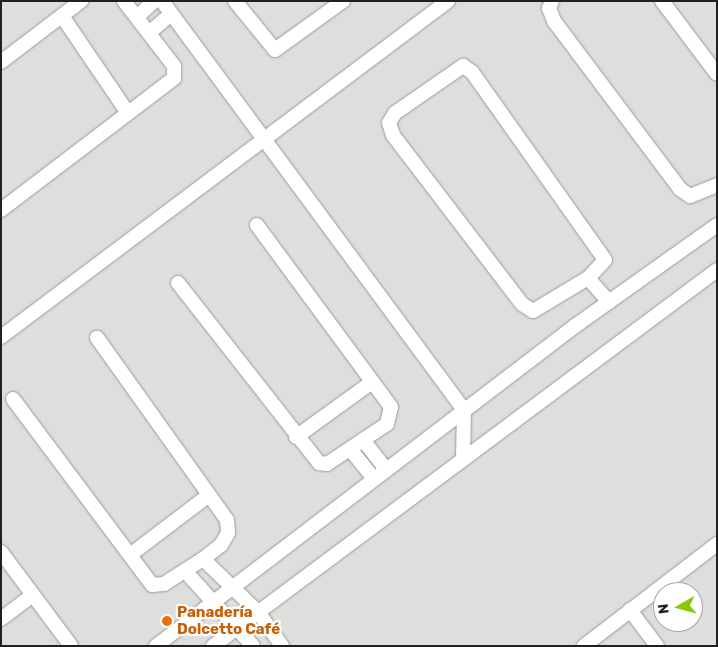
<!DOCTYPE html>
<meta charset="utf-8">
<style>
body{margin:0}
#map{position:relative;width:718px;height:647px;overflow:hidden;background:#e7f0e7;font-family:Rubik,sans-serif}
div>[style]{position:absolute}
.residential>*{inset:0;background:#dededd}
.roads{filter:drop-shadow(0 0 1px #9a9a9a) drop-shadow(0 0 1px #9a9a9a)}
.minor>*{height:14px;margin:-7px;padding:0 7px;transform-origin:7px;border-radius:7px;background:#fff}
.dots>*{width:14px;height:14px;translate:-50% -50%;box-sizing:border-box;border:2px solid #fff;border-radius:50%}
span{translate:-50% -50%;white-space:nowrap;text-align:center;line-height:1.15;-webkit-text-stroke:4.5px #fff;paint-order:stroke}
.food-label{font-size:15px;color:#c56008;font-weight:700}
.left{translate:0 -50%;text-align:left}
.frame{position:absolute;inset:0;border:2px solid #202020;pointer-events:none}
.north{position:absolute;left:653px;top:582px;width:50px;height:50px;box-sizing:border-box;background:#fff;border:1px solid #a6a6a6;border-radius:50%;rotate:263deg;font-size:14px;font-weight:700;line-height:20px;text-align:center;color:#202020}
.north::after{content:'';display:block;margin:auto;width:18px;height:22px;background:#8ac709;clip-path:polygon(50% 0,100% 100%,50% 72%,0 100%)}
</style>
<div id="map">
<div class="residential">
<i style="clip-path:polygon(evenodd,1px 1px,717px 1px,717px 646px,1px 646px,1px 1px,663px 592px,693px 592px,693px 622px,663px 622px,663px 592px)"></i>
</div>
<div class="roads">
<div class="minor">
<i style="left:162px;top:1px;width:508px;rotate:53.56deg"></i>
<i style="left:464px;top:410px;width:49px;rotate:91.2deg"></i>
<i style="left:235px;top:1px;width:63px;rotate:50.8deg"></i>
<i style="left:275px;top:50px;width:84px;rotate:-35.8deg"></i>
<i style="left:552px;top:1px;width:8px;rotate:113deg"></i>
<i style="left:549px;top:8px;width:14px;rotate:69deg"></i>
<i style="left:554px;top:21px;width:210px;rotate:53.1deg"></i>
<i style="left:680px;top:189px;width:12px;rotate:35deg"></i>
<i style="left:690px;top:196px;width:29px;rotate:-22deg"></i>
<i style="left:662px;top:1px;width:91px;rotate:53deg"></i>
<i style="left:62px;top:16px;width:117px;rotate:55.8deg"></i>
<i style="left:137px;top:17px;width:23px;rotate:-43deg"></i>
<i style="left:149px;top:33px;width:29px;rotate:-41deg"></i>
<i style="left:1px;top:62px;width:101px;rotate:-37.3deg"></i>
<i style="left:463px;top:66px;width:11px;rotate:34deg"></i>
<i style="left:472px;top:72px;width:230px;rotate:54.7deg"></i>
<i style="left:605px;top:260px;width:25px;rotate:133deg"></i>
<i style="left:588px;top:278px;width:64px;rotate:149deg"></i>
<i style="left:533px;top:311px;width:13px;rotate:-148deg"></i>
<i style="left:522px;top:304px;width:213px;rotate:-127.4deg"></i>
<i style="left:393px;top:135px;width:13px;rotate:-108deg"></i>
<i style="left:389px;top:123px;width:12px;rotate:-59deg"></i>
<i style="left:395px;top:113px;width:83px;rotate:-34.7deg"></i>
<i style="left:1px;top:210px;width:218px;rotate:-37.3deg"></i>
<i style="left:174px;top:78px;width:12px;rotate:-90deg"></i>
<i style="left:174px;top:66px;width:82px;rotate:-127.6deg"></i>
<i style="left:588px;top:278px;width:32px;rotate:49deg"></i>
<i style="left:178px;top:283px;width:229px;rotate:51.9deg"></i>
<i style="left:319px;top:463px;width:8px;rotate:7deg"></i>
<i style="left:327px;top:464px;width:72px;rotate:-33.7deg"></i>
<i style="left:387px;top:424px;width:17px;rotate:-77deg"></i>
<i style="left:391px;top:407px;width:226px;rotate:-126.4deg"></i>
<i style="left:1px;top:337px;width:559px;rotate:-36.93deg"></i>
<i style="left:13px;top:399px;width:232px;rotate:53.2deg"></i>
<i style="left:152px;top:585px;width:12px;rotate:-5deg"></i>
<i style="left:164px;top:584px;width:46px;rotate:-32.7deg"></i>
<i style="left:203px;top:559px;width:23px;rotate:-38deg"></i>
<i style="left:221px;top:545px;width:14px;rotate:-60deg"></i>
<i style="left:228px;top:533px;width:13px;rotate:-94deg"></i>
<i style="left:227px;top:520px;width:224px;rotate:-125.5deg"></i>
<i style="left:296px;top:437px;width:94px;rotate:-35.9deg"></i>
<i style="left:363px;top:440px;width:37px;rotate:52deg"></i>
<i style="left:350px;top:449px;width:38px;rotate:51deg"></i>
<i style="left:1px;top:552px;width:117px;rotate:53.3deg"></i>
<i style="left:130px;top:555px;width:99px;rotate:-37.2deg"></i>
<i style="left:203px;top:559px;width:76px;rotate:43.9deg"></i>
<i style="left:258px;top:612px;width:42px;rotate:54.8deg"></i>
<i style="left:185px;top:571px;width:101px;rotate:47.8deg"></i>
<i style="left:630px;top:610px;width:45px;rotate:53.1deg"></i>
<i style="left:1px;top:619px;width:40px;rotate:-37deg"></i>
<i style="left:156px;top:646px;width:527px;rotate:-37.37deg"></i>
<i style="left:575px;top:326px;width:174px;rotate:-35.4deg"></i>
<i style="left:213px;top:646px;width:629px;rotate:-36.72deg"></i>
<i style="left:584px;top:646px;width:168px;rotate:-37.5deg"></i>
</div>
</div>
<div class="dots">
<i style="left:167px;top:621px;background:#e8710a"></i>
</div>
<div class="food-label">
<span class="left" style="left:177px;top:621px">Panadería<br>Dolcetto Café</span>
</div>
<div class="frame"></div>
<div class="north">N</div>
</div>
